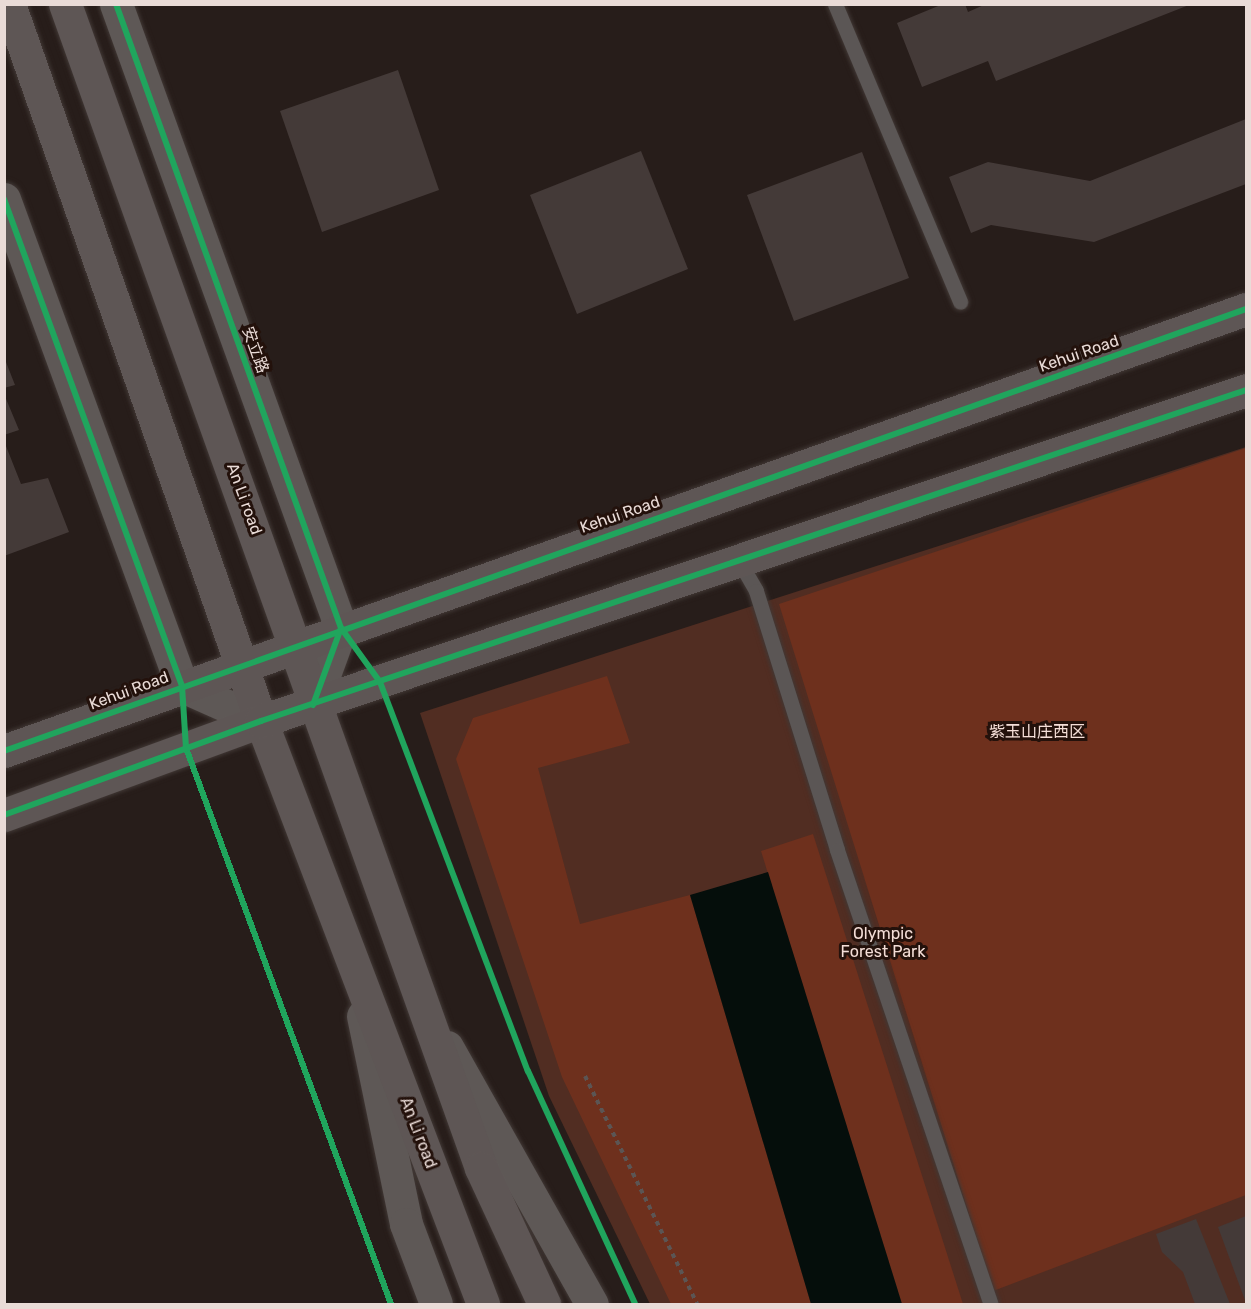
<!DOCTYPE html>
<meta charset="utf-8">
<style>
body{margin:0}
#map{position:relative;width:1251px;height:1309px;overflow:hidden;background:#271d1a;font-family:Rubik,"Noto Sans SC",sans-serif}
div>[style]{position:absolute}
.green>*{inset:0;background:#512d22}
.forest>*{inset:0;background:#6e301d}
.water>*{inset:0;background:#050e0b}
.building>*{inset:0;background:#443a38}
.path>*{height:4px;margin-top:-2px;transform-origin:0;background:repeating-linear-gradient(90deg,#5b5554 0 4.5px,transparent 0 9px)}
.roads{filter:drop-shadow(0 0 2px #413835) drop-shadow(0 0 2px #413835)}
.lane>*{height:15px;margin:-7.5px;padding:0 7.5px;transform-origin:7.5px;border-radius:7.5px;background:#5b5655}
.secondary>*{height:33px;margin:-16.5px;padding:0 16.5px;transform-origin:16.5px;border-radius:16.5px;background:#5e5856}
.primary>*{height:33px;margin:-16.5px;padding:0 16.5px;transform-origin:16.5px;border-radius:16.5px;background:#5e5655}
.cycleway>*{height:6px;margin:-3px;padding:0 3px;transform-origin:3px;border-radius:3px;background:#20a55d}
span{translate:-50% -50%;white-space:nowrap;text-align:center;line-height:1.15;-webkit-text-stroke:6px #23110b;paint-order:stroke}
.street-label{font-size:16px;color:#e9dbd7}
.park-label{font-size:16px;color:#f4ded7}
.frame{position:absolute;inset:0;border:6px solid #e9dbd7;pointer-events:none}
</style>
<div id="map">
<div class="green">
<i style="clip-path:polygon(1246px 447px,1246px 1304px,650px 1304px,549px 1096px,420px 713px)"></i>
</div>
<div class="forest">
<i style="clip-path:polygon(1246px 448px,1246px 1195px,993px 1291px,779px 604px)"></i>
<i style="clip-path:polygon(607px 676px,630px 743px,538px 768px,580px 924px,690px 895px,811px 1304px,671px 1304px,562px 1077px,456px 759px,473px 718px)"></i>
<i style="clip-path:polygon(813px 834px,963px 1304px,902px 1304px,761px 851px)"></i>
</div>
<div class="water">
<i style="clip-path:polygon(768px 872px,902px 1304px,811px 1304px,690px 895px)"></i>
</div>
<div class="building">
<i style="clip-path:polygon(943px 4px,965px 4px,968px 12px,986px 4px,1189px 5px,996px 81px,988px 61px,922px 87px,897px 23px)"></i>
<i style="clip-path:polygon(398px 70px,439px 190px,322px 232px,280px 111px)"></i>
<i style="clip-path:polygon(1246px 119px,1246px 184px,1094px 242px,991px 225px,971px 233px,949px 177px,988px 162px,1090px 181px)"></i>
<i style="clip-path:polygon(641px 151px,688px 269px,577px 314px,530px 195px)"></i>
<i style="clip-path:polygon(862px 152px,909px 278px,794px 321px,747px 195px)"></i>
<i style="clip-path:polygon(4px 357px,15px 385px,4px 388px)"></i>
<i style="clip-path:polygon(4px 394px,19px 430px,4px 435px)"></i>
<i style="clip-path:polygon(4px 441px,21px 484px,48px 478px,69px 532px,4px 556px)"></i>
<i style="clip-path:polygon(1246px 1216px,1246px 1303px,1218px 1227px)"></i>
<i style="clip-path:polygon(1196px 1219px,1230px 1304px,1195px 1304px,1183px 1272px,1162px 1252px,1156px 1234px)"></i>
</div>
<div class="path">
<i style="left:585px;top:1076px;width:254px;rotate:63.8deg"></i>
</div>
<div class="roads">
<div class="lane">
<i style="left:835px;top:4px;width:323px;rotate:67.2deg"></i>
<i style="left:739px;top:561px;width:34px;rotate:60deg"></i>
<i style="left:756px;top:591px;width:271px;rotate:72.6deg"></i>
<i style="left:837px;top:850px;width:479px;rotate:71.3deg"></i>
</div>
<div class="secondary">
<i style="left:116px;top:4px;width:663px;rotate:70.17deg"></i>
<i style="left:341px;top:628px;width:82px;rotate:110deg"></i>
<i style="left:4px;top:199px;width:519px;rotate:69.92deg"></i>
<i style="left:182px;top:686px;width:86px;rotate:23.9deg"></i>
<i style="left:363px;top:1016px;width:212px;rotate:78.3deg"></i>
<i style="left:406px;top:1224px;width:85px;rotate:69.4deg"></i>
<i style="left:447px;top:1047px;width:295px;rotate:60.6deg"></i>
</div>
<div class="primary">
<i style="left:9px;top:4px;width:760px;rotate:70.64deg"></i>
<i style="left:261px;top:721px;width:624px;rotate:69.15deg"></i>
<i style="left:65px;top:4px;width:1236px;rotate:70.33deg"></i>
<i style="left:481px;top:1168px;width:150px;rotate:65.1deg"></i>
<i style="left:4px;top:751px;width:1318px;rotate:-19.59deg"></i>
<i style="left:4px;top:815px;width:274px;rotate:-20.1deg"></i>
<i style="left:261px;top:721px;width:1039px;rotate:-18.57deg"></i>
</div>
</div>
<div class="cycleway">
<i style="left:116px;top:4px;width:663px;rotate:70.17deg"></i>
<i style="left:341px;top:628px;width:82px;rotate:110deg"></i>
<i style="left:4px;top:199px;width:519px;rotate:69.92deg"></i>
<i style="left:182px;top:686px;width:62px;rotate:86.3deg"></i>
<i style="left:186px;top:748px;width:593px;rotate:69.76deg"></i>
<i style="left:341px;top:628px;width:67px;rotate:54.2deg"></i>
<i style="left:380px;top:682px;width:416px;rotate:69.2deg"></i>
<i style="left:528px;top:1071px;width:256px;rotate:65.3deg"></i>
<i style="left:4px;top:751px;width:1318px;rotate:-19.59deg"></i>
<i style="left:4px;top:815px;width:274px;rotate:-20.1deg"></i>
<i style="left:261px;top:721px;width:1039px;rotate:-18.57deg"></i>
</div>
<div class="street-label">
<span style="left:255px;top:350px;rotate:70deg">安立路</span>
<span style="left:1079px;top:354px;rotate:-19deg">Kehui Road</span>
<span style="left:244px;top:499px;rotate:70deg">An Li road</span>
<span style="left:620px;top:515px;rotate:-19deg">Kehui Road</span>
<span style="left:129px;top:691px;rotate:-20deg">Kehui Road</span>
<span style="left:418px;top:1133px;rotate:69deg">An Li road</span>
</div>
<div class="park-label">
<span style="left:1037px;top:732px">紫玉山庄西区</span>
<span style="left:883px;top:943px">Olympic<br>Forest Park</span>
</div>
<div class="frame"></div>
</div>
